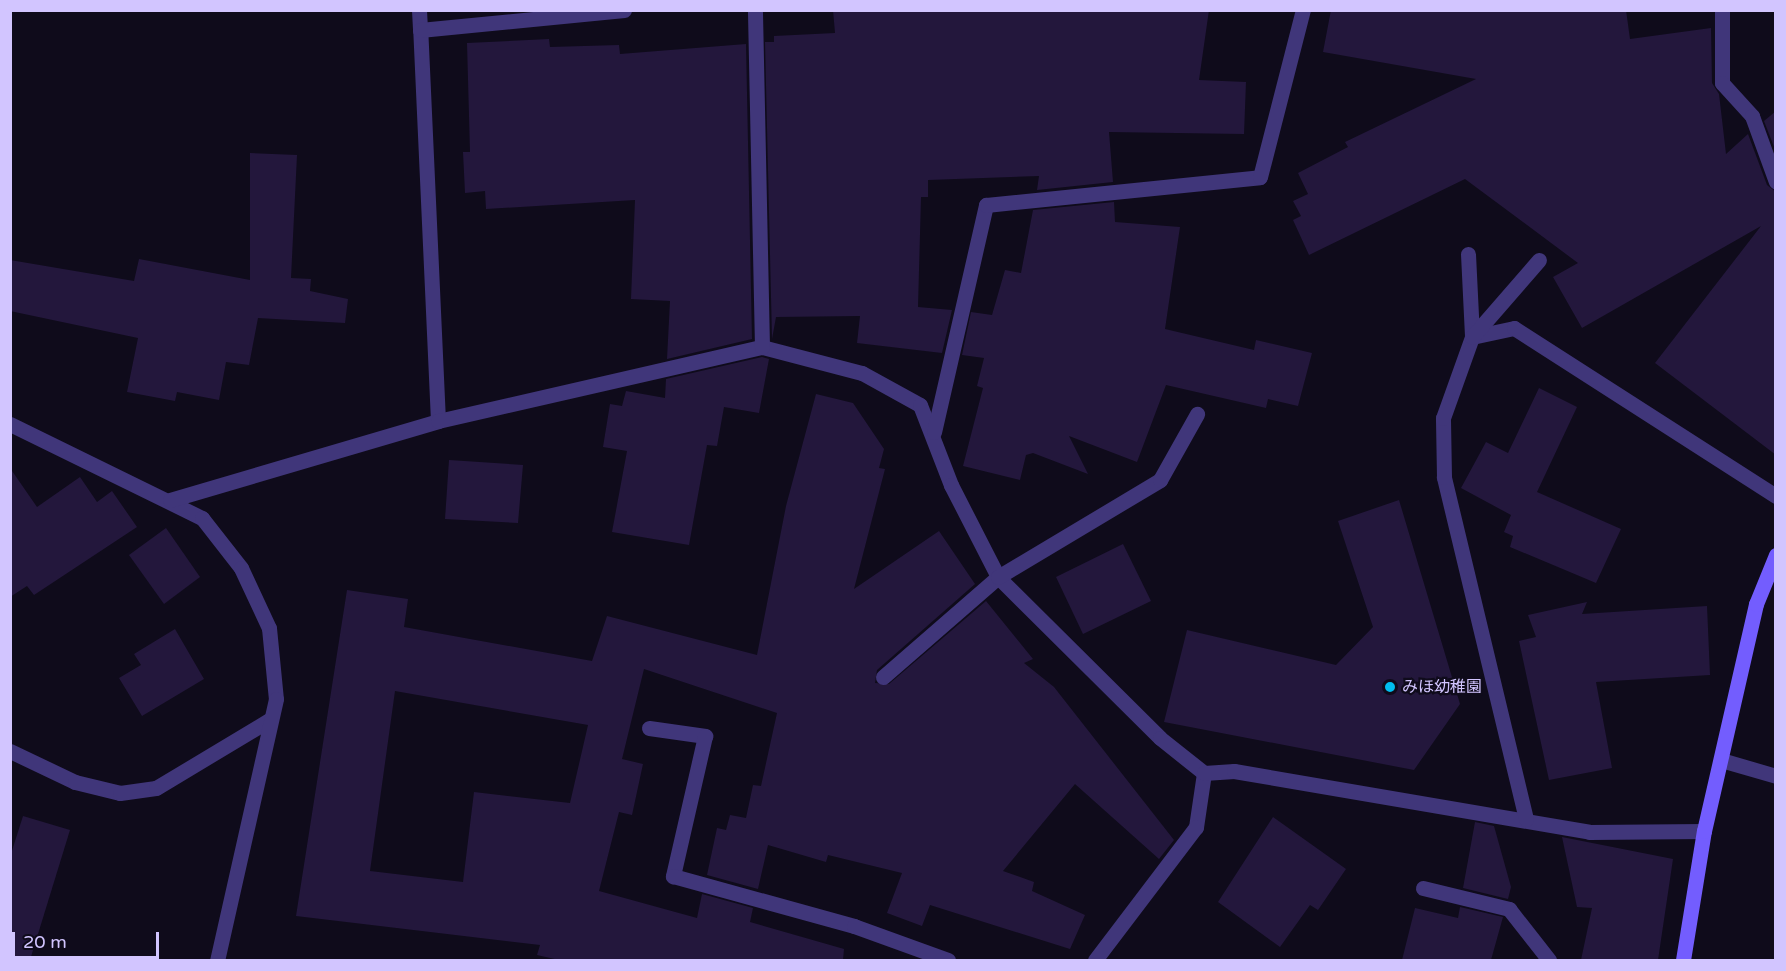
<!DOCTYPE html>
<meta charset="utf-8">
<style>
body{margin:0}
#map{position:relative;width:1786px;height:971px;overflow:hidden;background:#0f0b1b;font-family:"Varela Round","Noto Sans JP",sans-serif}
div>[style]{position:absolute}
.building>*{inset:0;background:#23173c}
.lane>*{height:15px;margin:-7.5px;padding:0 7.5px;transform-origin:7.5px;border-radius:7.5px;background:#40367a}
.street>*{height:15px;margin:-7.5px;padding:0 7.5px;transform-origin:7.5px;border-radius:7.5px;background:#40367a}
.secondary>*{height:15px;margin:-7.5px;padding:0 7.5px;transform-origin:7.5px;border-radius:7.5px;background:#735dfe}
.dots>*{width:16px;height:16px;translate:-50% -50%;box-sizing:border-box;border:3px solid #0f0b1b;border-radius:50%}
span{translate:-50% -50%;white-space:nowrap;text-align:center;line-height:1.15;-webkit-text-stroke:4.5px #0f0b1b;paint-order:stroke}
.poi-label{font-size:16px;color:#d2c5ff}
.left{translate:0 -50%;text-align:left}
.frame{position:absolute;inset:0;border:12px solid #d2c5ff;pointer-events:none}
.scale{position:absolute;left:12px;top:932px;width:147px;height:27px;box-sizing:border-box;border:3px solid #d2c5ff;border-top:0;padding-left:8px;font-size:18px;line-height:21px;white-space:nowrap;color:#d2c5ff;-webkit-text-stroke:4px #0f0b1b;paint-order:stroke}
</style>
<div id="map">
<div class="building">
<i style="clip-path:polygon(833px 10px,1209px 10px,1199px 80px,1246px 82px,1244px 134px,1109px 132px,1113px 182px,1037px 190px,1039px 176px,928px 180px,928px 197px,921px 197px,918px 307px,952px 310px,942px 353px,857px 343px,860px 316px,776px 317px,772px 339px,765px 42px,774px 42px,774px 36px,835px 33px)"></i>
<i style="clip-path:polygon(1331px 10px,1626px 10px,1630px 39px,1711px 28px,1712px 83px,1719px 94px,1726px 154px,1748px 134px,1767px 185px,1776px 192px,1776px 455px,1655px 363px,1761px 226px,1582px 328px,1553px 277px,1578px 263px,1465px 179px,1309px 255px,1293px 220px,1301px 216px,1293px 201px,1308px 194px,1298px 173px,1348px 147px,1345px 142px,1476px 79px,1323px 52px)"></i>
<i style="clip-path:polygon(549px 39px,550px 47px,619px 45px,620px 54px,746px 44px,752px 339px,667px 359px,670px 301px,631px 299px,635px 200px,486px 209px,485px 191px,465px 193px,463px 152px,470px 152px,467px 43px)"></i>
<i style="clip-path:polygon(1776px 111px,1776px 152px,1764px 121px)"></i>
<i style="clip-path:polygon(250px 153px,297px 155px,291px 278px,311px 279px,310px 291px,348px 299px,345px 323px,258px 318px,249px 365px,226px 362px,219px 400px,177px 392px,175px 401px,127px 392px,138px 338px,10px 311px,10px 260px,134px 281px,139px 259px,250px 280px)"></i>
<i style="clip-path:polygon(1114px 202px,1115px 222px,1180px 227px,1165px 329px,1254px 350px,1256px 340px,1312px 353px,1298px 406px,1268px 399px,1266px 408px,1166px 385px,1137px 462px,1069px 436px,1088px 474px,1033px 453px,1026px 455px,1020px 480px,963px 466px,983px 388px,977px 386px,984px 358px,962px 355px,971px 312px,992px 315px,1005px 270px,1021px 273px,1033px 210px)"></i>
<i style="clip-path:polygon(762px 357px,769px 359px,759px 413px,724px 407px,717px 446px,707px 445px,689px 545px,612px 532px,627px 451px,603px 447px,610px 404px,622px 406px,626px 391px,665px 398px,666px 379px)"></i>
<i style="clip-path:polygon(1539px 388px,1577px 407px,1537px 492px,1621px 529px,1596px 583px,1510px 547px,1513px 536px,1504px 532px,1511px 515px,1461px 488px,1486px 442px,1508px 453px)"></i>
<i style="clip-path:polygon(evenodd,816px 394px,853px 403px,884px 449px,879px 468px,885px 469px,854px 589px,939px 531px,975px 584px,877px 670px,875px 683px,889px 684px,986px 601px,1033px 659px,1024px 663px,1054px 687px,1174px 840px,1159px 859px,1075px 784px,1003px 871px,1034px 882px,1032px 891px,1085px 915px,1070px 949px,930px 905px,922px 926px,887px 913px,902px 873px,828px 855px,826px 862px,768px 845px,758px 889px,707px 875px,717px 828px,726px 830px,730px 815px,746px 818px,753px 785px,761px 786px,777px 713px,644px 669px,622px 759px,643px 764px,632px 815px,619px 812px,599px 891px,697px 918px,702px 894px,753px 908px,750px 922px,844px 949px,843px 960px,559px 960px,537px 955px,540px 945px,296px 916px,347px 590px,408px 599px,404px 627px,592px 661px,607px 616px,757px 655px,786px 506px,816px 394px,395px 691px,588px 725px,570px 803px,474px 792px,463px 882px,370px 871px,395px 691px)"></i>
<i style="clip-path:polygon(449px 460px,523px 465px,518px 523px,445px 519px)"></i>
<i style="clip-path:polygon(10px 468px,37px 507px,80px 477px,97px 502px,112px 491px,137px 527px,34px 595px,27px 586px,10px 597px)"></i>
<i style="clip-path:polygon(1399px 500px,1460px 704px,1414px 770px,1164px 722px,1187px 630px,1336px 665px,1373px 627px,1338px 521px)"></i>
<i style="clip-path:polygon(166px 528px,200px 577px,164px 604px,129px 555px)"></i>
<i style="clip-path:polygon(1123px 544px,1151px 601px,1083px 634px,1056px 577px)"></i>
<i style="clip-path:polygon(1587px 602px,1582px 614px,1707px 606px,1710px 675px,1596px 682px,1612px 768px,1549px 780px,1519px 641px,1536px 637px,1528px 615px)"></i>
<i style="clip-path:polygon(175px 629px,204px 679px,142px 716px,119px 678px,141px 665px,134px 654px)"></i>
<i style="clip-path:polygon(23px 816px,70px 830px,30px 960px,10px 960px,10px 857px)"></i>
<i style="clip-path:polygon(1273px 817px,1346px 869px,1318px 910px,1310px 905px,1280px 947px,1218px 902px)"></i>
<i style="clip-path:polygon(1475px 822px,1494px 826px,1511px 887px,1508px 899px,1463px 888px)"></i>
<i style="clip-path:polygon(1562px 837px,1673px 859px,1658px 960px,1581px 960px,1592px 908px,1577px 907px)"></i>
<i style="clip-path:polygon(1460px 907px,1503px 917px,1491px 960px,1402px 960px,1415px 908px,1458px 918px)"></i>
</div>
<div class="lane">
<i style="left:1722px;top:10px;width:73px;rotate:90deg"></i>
<i style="left:1722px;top:83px;width:45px;rotate:47.7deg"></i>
<i style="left:1752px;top:116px;width:70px;rotate:70deg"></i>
<i style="left:1468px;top:254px;width:83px;rotate:87.2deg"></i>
<i style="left:1472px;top:337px;width:43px;rotate:-12.1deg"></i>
<i style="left:1514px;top:328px;width:311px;rotate:32.7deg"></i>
<i style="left:762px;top:347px;width:103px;rotate:14.6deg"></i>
<i style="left:862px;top:373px;width:66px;rotate:28.9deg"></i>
<i style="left:920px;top:405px;width:86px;rotate:68.8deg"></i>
<i style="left:951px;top:485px;width:103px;rotate:62.9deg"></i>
<i style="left:998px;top:577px;width:228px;rotate:44.8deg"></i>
<i style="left:1160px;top:738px;width:56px;rotate:38.5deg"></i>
<i style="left:1204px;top:773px;width:55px;rotate:98.4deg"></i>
<i style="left:1196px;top:827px;width:167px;rotate:127.2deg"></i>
<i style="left:883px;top:677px;width:152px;rotate:-41deg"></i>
<i style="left:998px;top:577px;width:189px;rotate:-30.9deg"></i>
<i style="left:1160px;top:480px;width:76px;rotate:-60.7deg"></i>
<i style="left:10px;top:751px;width:72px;rotate:25.5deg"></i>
<i style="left:75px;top:782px;width:46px;rotate:13.7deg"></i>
<i style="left:120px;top:793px;width:36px;rotate:-8deg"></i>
<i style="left:156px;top:788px;width:134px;rotate:-31deg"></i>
<i style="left:1204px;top:773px;width:30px;rotate:-4deg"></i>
<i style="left:1234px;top:771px;width:360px;rotate:9.7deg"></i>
<i style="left:1589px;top:832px;width:115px;rotate:-0.5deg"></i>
<i style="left:1526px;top:819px;width:352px;rotate:-103.5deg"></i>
<i style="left:1444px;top:477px;width:59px;rotate:-91deg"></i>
<i style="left:1443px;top:418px;width:86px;rotate:-70.3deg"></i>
<i style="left:1472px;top:337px;width:102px;rotate:-49deg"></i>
</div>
<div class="street">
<i style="left:419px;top:10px;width:20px;rotate:87deg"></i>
<i style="left:438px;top:421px;width:391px;rotate:-92.6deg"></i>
<i style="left:420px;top:30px;width:205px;rotate:-5.6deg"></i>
<i style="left:10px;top:424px;width:214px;rotate:26.1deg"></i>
<i style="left:202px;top:518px;width:63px;rotate:52deg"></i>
<i style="left:241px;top:568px;width:66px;rotate:65deg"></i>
<i style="left:269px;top:628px;width:71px;rotate:84.4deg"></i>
<i style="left:276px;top:699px;width:268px;rotate:102.7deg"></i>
<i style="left:934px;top:432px;width:233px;rotate:-77.1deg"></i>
<i style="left:986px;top:205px;width:275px;rotate:-5.8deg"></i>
<i style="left:1260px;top:177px;width:172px;rotate:-75.6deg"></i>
<i style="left:170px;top:500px;width:279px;rotate:-16.4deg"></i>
<i style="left:438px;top:421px;width:332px;rotate:-12.9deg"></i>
<i style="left:762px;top:347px;width:337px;rotate:-91.2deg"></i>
<i style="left:649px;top:728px;width:57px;rotate:8.1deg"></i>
<i style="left:705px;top:736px;width:144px;rotate:102.9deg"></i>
<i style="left:673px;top:876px;width:188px;rotate:15.4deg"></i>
<i style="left:854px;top:926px;width:100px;rotate:19.9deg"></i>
<i style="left:1721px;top:760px;width:57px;rotate:16.2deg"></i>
<i style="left:1423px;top:888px;width:89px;rotate:13.7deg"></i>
<i style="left:1509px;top:909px;width:65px;rotate:51.9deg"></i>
</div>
<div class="secondary">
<i style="left:1683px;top:960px;width:131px;rotate:-80.8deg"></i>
<i style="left:1704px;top:831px;width:233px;rotate:-77.1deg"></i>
<i style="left:1756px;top:604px;width:53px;rotate:-67.8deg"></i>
</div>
<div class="dots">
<i style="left:1390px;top:687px;background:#01bdef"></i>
</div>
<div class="poi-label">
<span class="left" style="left:1402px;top:687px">みほ幼稚園</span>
</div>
<div class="frame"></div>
<div class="scale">20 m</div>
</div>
